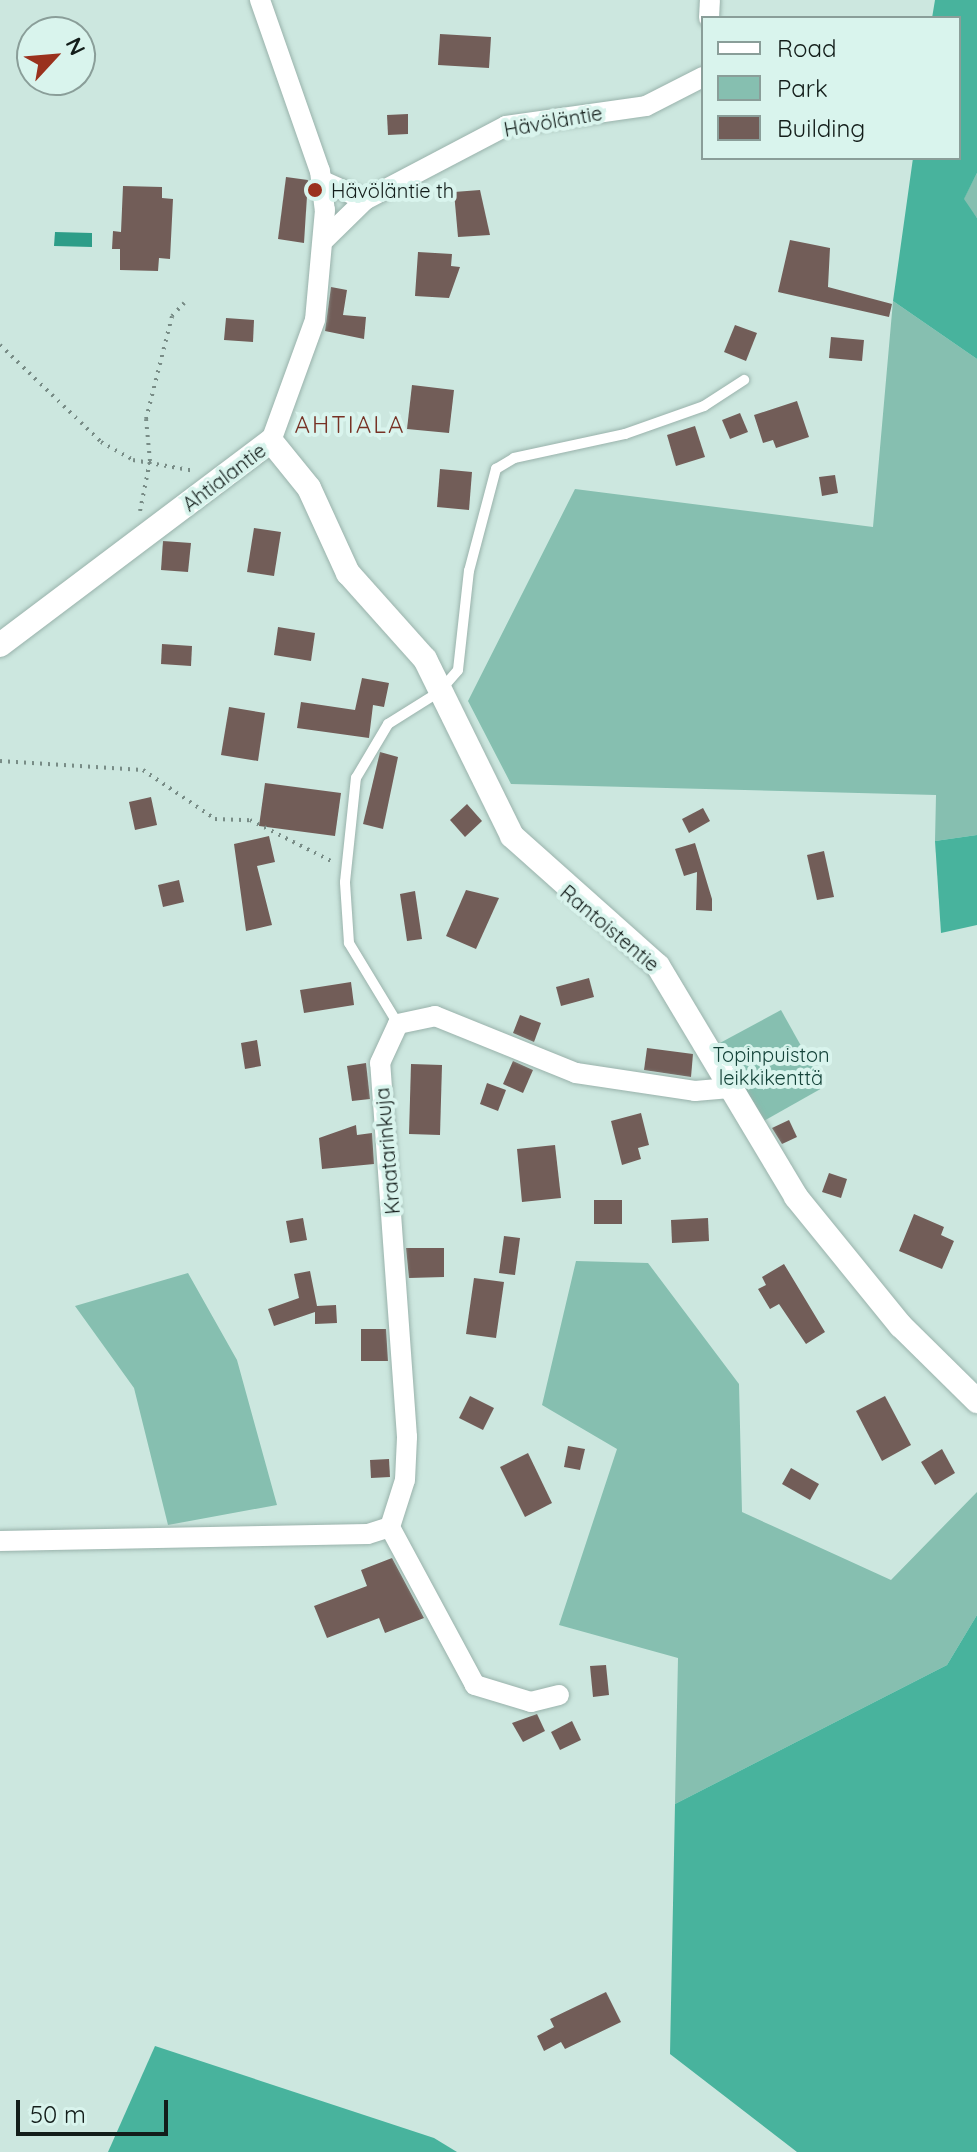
<!DOCTYPE html>
<meta charset="utf-8">
<style>
body{margin:0}
#map{position:relative;width:977px;height:2152px;overflow:hidden;background:#cce7df;font-family:Quicksand,sans-serif}
div>[style]{position:absolute}
.green>*{inset:0;background:#86bfb0}
.forest>*{inset:0;background:#48b39d}
.water>*{inset:0;background:#2d9d88}
.building>*{inset:0;background:#725d58}
.path>*{height:4px;margin-top:-2px;transform-origin:0;background:repeating-linear-gradient(90deg,#788c86 0 2px,transparent 0 8px)}
.roads{filter:drop-shadow(0 0 2px #99b2ab) drop-shadow(0 0 2px #99b2ab)}
.service>*{height:10px;margin:-5px;padding:0 5px;transform-origin:5px;border-radius:5px;background:#fff}
.minor>*{height:20px;margin:-10px;padding:0 10px;transform-origin:10px;border-radius:10px;background:#fff}
.tertiary>*{height:24px;margin:-12px;padding:0 12px;transform-origin:12px;border-radius:12px;background:#fff}
.dots>*{width:22px;height:22px;translate:-50% -50%;box-sizing:border-box;border:4px solid #d9f4ed;border-radius:50%}
span{translate:-50% -50%;white-space:nowrap;text-align:center;line-height:1.15;-webkit-text-stroke:8px #d9f4ed;paint-order:stroke}
.street-label{font-size:20px;color:#131d1a}
.poi-label{font-size:20px;color:#131d1a}
.left{translate:0 -50%;text-align:left}
.park-label{font-size:20px;color:#144339}
.quarter-label{font-size:24px;color:#773225;letter-spacing:2px}
.legend{position:absolute;left:701px;top:16px;width:260px;height:144px;box-sizing:border-box;background:#d9f4ed;border:2px solid #8a9e99;margin:0;padding:10px 14px;list-style:none;font-size:24px;color:#131d1a}
.legend li{display:flex;align-items:center;gap:16px;height:40px}
.legend b{width:40px;border:2px solid #8a9e99}
.north{position:absolute;left:16px;top:16px;width:80px;height:80px;box-sizing:border-box;background:#d9f4ed;border:2px solid #8a9e99;border-radius:50%;rotate:64deg;font-size:22px;font-weight:700;line-height:32px;text-align:center;color:#131d1a}
.north::after{content:'';display:block;margin:auto;width:28px;height:36px;background:#9a311d;clip-path:polygon(50% 0,100% 100%,50% 72%,0 100%)}
.scale{position:absolute;left:16px;top:2100px;width:152px;height:36px;box-sizing:border-box;border:4px solid #131d1a;border-top:0;padding-left:10px;font-size:24px;line-height:28px;white-space:nowrap;color:#131d1a;-webkit-text-stroke:6px #d9f4ed;paint-order:stroke}
</style>
<div id="map">
<div class="green">
<i style="clip-path:polygon(977px 173px,977px 218px,963px 200px)"></i>
<i style="clip-path:polygon(893px 301px,977px 359px,977px 835px,935px 841px,936px 795px,511px 784px,468px 701px,575px 489px,873px 527px)"></i>
<i style="clip-path:polygon(781px 1010px,824px 1087px,762px 1122px,718px 1044px)"></i>
<i style="clip-path:polygon(576px 1261px,648px 1263px,739px 1384px,742px 1512px,891px 1580px,977px 1492px,977px 1615px,947px 1665px,675px 1804px,678px 1658px,559px 1625px,617px 1449px,542px 1405px)"></i>
<i style="clip-path:polygon(188px 1273px,237px 1360px,277px 1505px,168px 1525px,134px 1388px,75px 1306px)"></i>
</div>
<div class="forest">
<i style="clip-path:polygon(935px 0,977px 0,977px 173px,964px 199px,977px 218px,977px 359px,893px 301px,913px 158px,959px 158px,959px 18px,932px 18px)"></i>
<i style="clip-path:polygon(977px 835px,977px 925px,941px 933px,935px 841px)"></i>
<i style="clip-path:polygon(977px 1615px,977px 2152px,797px 2152px,670px 2054px,675px 1804px,947px 1665px)"></i>
<i style="clip-path:polygon(155px 2046px,434px 2138px,457px 2152px,108px 2152px)"></i>
</div>
<div class="water">
<i style="clip-path:polygon(55px 232px,92px 233px,92px 247px,54px 246px)"></i>
</div>
<div class="building">
<i style="clip-path:polygon(440px 34px,491px 37px,489px 68px,438px 65px)"></i>
<i style="clip-path:polygon(408px 114px,408px 134px,388px 135px,387px 115px)"></i>
<i style="clip-path:polygon(286px 177px,308px 180px,304px 243px,278px 239px)"></i>
<i style="clip-path:polygon(123px 186px,162px 187px,162px 198px,173px 199px,170px 259px,159px 258px,158px 271px,120px 270px,120px 249px,112px 249px,113px 231px,121px 232px)"></i>
<i style="clip-path:polygon(480px 190px,490px 235px,458px 237px,454px 192px)"></i>
<i style="clip-path:polygon(790px 240px,830px 248px,828px 287px,892px 304px,889px 317px,778px 292px)"></i>
<i style="clip-path:polygon(418px 252px,452px 254px,451px 266px,460px 267px,449px 298px,415px 296px)"></i>
<i style="clip-path:polygon(331px 287px,347px 290px,343px 315px,366px 317px,364px 339px,325px 331px)"></i>
<i style="clip-path:polygon(226px 318px,254px 320px,253px 342px,224px 340px)"></i>
<i style="clip-path:polygon(735px 325px,757px 333px,746px 361px,724px 352px)"></i>
<i style="clip-path:polygon(831px 337px,864px 340px,862px 361px,829px 358px)"></i>
<i style="clip-path:polygon(412px 385px,454px 390px,449px 433px,407px 429px)"></i>
<i style="clip-path:polygon(797px 401px,809px 437px,776px 448px,773px 440px,763px 443px,754px 415px)"></i>
<i style="clip-path:polygon(740px 413px,748px 432px,730px 439px,722px 420px)"></i>
<i style="clip-path:polygon(695px 426px,705px 457px,676px 466px,667px 435px)"></i>
<i style="clip-path:polygon(440px 469px,472px 472px,469px 510px,437px 507px)"></i>
<i style="clip-path:polygon(835px 475px,838px 493px,822px 496px,819px 477px)"></i>
<i style="clip-path:polygon(254px 528px,281px 532px,274px 576px,247px 572px)"></i>
<i style="clip-path:polygon(163px 541px,191px 543px,188px 572px,161px 570px)"></i>
<i style="clip-path:polygon(278px 627px,315px 633px,311px 661px,274px 655px)"></i>
<i style="clip-path:polygon(162px 644px,192px 646px,191px 666px,161px 664px)"></i>
<i style="clip-path:polygon(362px 678px,389px 683px,384px 707px,373px 705px,369px 738px,297px 728px,301px 702px,355px 710px)"></i>
<i style="clip-path:polygon(229px 707px,265px 713px,258px 761px,221px 755px)"></i>
<i style="clip-path:polygon(380px 752px,398px 757px,383px 829px,363px 824px)"></i>
<i style="clip-path:polygon(265px 783px,341px 793px,335px 836px,259px 826px)"></i>
<i style="clip-path:polygon(151px 797px,157px 825px,135px 830px,129px 802px)"></i>
<i style="clip-path:polygon(467px 804px,482px 821px,465px 837px,450px 820px)"></i>
<i style="clip-path:polygon(703px 808px,710px 821px,689px 833px,682px 819px)"></i>
<i style="clip-path:polygon(269px 836px,275px 862px,257px 866px,272px 925px,246px 931px,234px 844px)"></i>
<i style="clip-path:polygon(695px 843px,712px 899px,712px 911px,696px 910px,697px 872px,684px 876px,675px 849px)"></i>
<i style="clip-path:polygon(824px 851px,834px 897px,817px 900px,807px 855px)"></i>
<i style="clip-path:polygon(179px 880px,184px 902px,163px 907px,158px 885px)"></i>
<i style="clip-path:polygon(466px 890px,499px 898px,476px 949px,446px 936px)"></i>
<i style="clip-path:polygon(415px 891px,422px 939px,407px 941px,400px 894px)"></i>
<i style="clip-path:polygon(589px 978px,594px 997px,561px 1006px,556px 987px)"></i>
<i style="clip-path:polygon(351px 982px,354px 1005px,304px 1013px,300px 990px)"></i>
<i style="clip-path:polygon(520px 1015px,541px 1023px,534px 1042px,513px 1033px)"></i>
<i style="clip-path:polygon(257px 1040px,261px 1066px,245px 1069px,241px 1043px)"></i>
<i style="clip-path:polygon(647px 1048px,693px 1054px,691px 1077px,644px 1070px)"></i>
<i style="clip-path:polygon(513px 1061px,533px 1070px,523px 1093px,503px 1084px)"></i>
<i style="clip-path:polygon(366px 1063px,370px 1099px,352px 1101px,347px 1066px)"></i>
<i style="clip-path:polygon(411px 1064px,442px 1065px,440px 1135px,409px 1134px)"></i>
<i style="clip-path:polygon(487px 1083px,506px 1090px,498px 1111px,480px 1104px)"></i>
<i style="clip-path:polygon(641px 1113px,649px 1145px,638px 1148px,641px 1159px,622px 1165px,611px 1121px)"></i>
<i style="clip-path:polygon(789px 1120px,797px 1137px,782px 1144px,772px 1128px)"></i>
<i style="clip-path:polygon(356px 1125px,357px 1135px,372px 1133px,374px 1164px,322px 1169px,319px 1138px)"></i>
<i style="clip-path:polygon(555px 1145px,561px 1198px,522px 1202px,517px 1149px)"></i>
<i style="clip-path:polygon(829px 1173px,847px 1179px,841px 1198px,822px 1192px)"></i>
<i style="clip-path:polygon(594px 1200px,622px 1200px,622px 1224px,594px 1224px)"></i>
<i style="clip-path:polygon(914px 1214px,944px 1227px,941px 1235px,954px 1241px,942px 1269px,899px 1251px)"></i>
<i style="clip-path:polygon(303px 1218px,307px 1240px,290px 1243px,286px 1221px)"></i>
<i style="clip-path:polygon(708px 1218px,709px 1241px,672px 1243px,671px 1220px)"></i>
<i style="clip-path:polygon(504px 1236px,520px 1238px,515px 1275px,499px 1273px)"></i>
<i style="clip-path:polygon(406px 1248px,444px 1248px,444px 1277px,409px 1278px)"></i>
<i style="clip-path:polygon(784px 1264px,825px 1332px,806px 1344px,779px 1304px,770px 1309px,758px 1289px,766px 1285px,762px 1277px)"></i>
<i style="clip-path:polygon(310px 1271px,317px 1306px,336px 1305px,337px 1323px,315px 1324px,315px 1312px,274px 1326px,268px 1309px,299px 1298px,294px 1274px)"></i>
<i style="clip-path:polygon(474px 1278px,504px 1282px,496px 1338px,466px 1334px)"></i>
<i style="clip-path:polygon(361px 1329px,386px 1329px,388px 1361px,361px 1361px)"></i>
<i style="clip-path:polygon(470px 1396px,494px 1408px,483px 1430px,459px 1418px)"></i>
<i style="clip-path:polygon(885px 1396px,911px 1445px,882px 1461px,856px 1411px)"></i>
<i style="clip-path:polygon(568px 1446px,585px 1449px,580px 1470px,564px 1467px)"></i>
<i style="clip-path:polygon(942px 1449px,955px 1473px,935px 1485px,921px 1462px)"></i>
<i style="clip-path:polygon(528px 1453px,552px 1503px,525px 1517px,500px 1467px)"></i>
<i style="clip-path:polygon(389px 1459px,390px 1477px,371px 1478px,370px 1460px)"></i>
<i style="clip-path:polygon(791px 1468px,819px 1484px,810px 1500px,782px 1484px)"></i>
<i style="clip-path:polygon(392px 1558px,424px 1618px,385px 1633px,379px 1618px,327px 1638px,314px 1606px,367px 1586px,361px 1570px)"></i>
<i style="clip-path:polygon(606px 1665px,609px 1695px,593px 1697px,590px 1666px)"></i>
<i style="clip-path:polygon(537px 1714px,545px 1731px,523px 1742px,512px 1723px)"></i>
<i style="clip-path:polygon(572px 1721px,581px 1740px,560px 1750px,551px 1732px)"></i>
<i style="clip-path:polygon(606px 1992px,621px 2022px,565px 2049px,561px 2042px,544px 2051px,537px 2036px,554px 2027px,550px 2019px)"></i>
</div>
<div class="path">
<i style="left:0;top:345px;width:140px;rotate:43.8deg"></i>
<i style="left:101px;top:442px;width:37px;rotate:29deg"></i>
<i style="left:133px;top:460px;width:63px;rotate:10.1deg"></i>
<i style="left:140px;top:511px;width:51px;rotate:-78.7deg"></i>
<i style="left:150px;top:461px;width:42px;rotate:-95.4deg"></i>
<i style="left:146px;top:419px;width:106px;rotate:-75.8deg"></i>
<i style="left:172px;top:316px;width:18px;rotate:-47deg"></i>
<i style="left:0;top:761px;width:143px;rotate:3.6deg"></i>
<i style="left:143px;top:770px;width:87px;rotate:34.2deg"></i>
<i style="left:215px;top:819px;width:35px;rotate:2deg"></i>
<i style="left:250px;top:820px;width:93px;rotate:26.8deg"></i>
</div>
<div class="roads">
<div class="service">
<i style="left:398px;top:1024px;width:95px;rotate:-121.2deg"></i>
<i style="left:349px;top:943px;width:61px;rotate:-93.8deg"></i>
<i style="left:345px;top:882px;width:105px;rotate:-84deg"></i>
<i style="left:356px;top:778px;width:63px;rotate:-59.3deg"></i>
<i style="left:388px;top:724px;width:60px;rotate:-32.1deg"></i>
<i style="left:439px;top:692px;width:29px;rotate:-49deg"></i>
<i style="left:458px;top:670px;width:100px;rotate:-83.7deg"></i>
<i style="left:469px;top:571px;width:106px;rotate:-75.2deg"></i>
<i style="left:496px;top:469px;width:21px;rotate:-31deg"></i>
<i style="left:514px;top:458px;width:114px;rotate:-12.2deg"></i>
<i style="left:625px;top:434px;width:84px;rotate:-19.5deg"></i>
<i style="left:704px;top:406px;width:48px;rotate:-33deg"></i>
</div>
<div class="minor">
<i style="left:260px;top:0;width:181px;rotate:70.7deg"></i>
<i style="left:320px;top:171px;width:39px;rotate:83deg"></i>
<i style="left:325px;top:210px;width:110px;rotate:95.2deg"></i>
<i style="left:315px;top:320px;width:129px;rotate:110deg"></i>
<i style="left:709px;top:18px;width:18px;rotate:-87deg"></i>
<i style="left:323px;top:181px;width:46px;rotate:24.3deg"></i>
<i style="left:325px;top:239px;width:56px;rotate:-44.3deg"></i>
<i style="left:365px;top:200px;width:159px;rotate:-27.7deg"></i>
<i style="left:506px;top:126px;width:141px;rotate:-8.1deg"></i>
<i style="left:646px;top:106px;width:64px;rotate:-27deg"></i>
<i style="left:0;top:1541px;width:368px;rotate:-1.1deg"></i>
<i style="left:368px;top:1534px;width:23px;rotate:-18deg"></i>
<i style="left:559px;top:1695px;width:29px;rotate:166deg"></i>
<i style="left:531px;top:1702px;width:59px;rotate:-163.1deg"></i>
<i style="left:475px;top:1685px;width:179px;rotate:-118.3deg"></i>
<i style="left:390px;top:1527px;width:49px;rotate:-72.3deg"></i>
<i style="left:405px;top:1480px;width:43px;rotate:-87.3deg"></i>
<i style="left:407px;top:1437px;width:375px;rotate:-94.1deg"></i>
<i style="left:380px;top:1063px;width:43px;rotate:-65.2deg"></i>
<i style="left:398px;top:1024px;width:38px;rotate:-12deg"></i>
<i style="left:435px;top:1016px;width:152px;rotate:22deg"></i>
<i style="left:576px;top:1073px;width:120px;rotate:8.6deg"></i>
<i style="left:695px;top:1091px;width:32px;rotate:-5deg"></i>
</div>
<div class="tertiary">
<i style="left:0;top:645px;width:339px;rotate:-37deg"></i>
<i style="left:271px;top:441px;width:60px;rotate:51deg"></i>
<i style="left:309px;top:488px;width:94px;rotate:65.4deg"></i>
<i style="left:348px;top:573px;width:115px;rotate:48.2deg"></i>
<i style="left:425px;top:659px;width:197px;rotate:63.8deg"></i>
<i style="left:512px;top:836px;width:195px;rotate:41.7deg"></i>
<i style="left:658px;top:966px;width:269px;rotate:59.1deg"></i>
<i style="left:796px;top:1197px;width:166px;rotate:50.9deg"></i>
<i style="left:901px;top:1326px;width:107px;rotate:44.6deg"></i>
</div>
</div>
<div class="dots">
<i style="left:315px;top:190px;background:#9a311d"></i>
</div>
<div class="street-label">
<span style="left:553px;top:121px;rotate:-10deg">Hävöläntie</span>
<span style="left:224px;top:477px;rotate:-37deg">Ahtialantie</span>
<span style="left:610px;top:928px;rotate:40deg">Rantoistentie</span>
<span style="left:387px;top:1151px;rotate:-95deg">Kraatarinkuja</span>
</div>
<div class="poi-label">
<span class="left" style="left:331px;top:190px">Hävöläntie th</span>
</div>
<div class="park-label">
<span style="left:771px;top:1066px">Topinpuiston<br>leikkikenttä</span>
</div>
<div class="quarter-label">
<span style="left:350px;top:425px">AHTIALA</span>
</div>
<ul class="legend">
<li><b style="height:10px;background:#fff"></b>Road</li>
<li><b style="height:22px;background:#86bfb0"></b>Park</li>
<li><b style="height:22px;background:#725d58"></b>Building</li>
</ul>
<div class="north">N</div>
<div class="scale">50 m</div>
</div>
